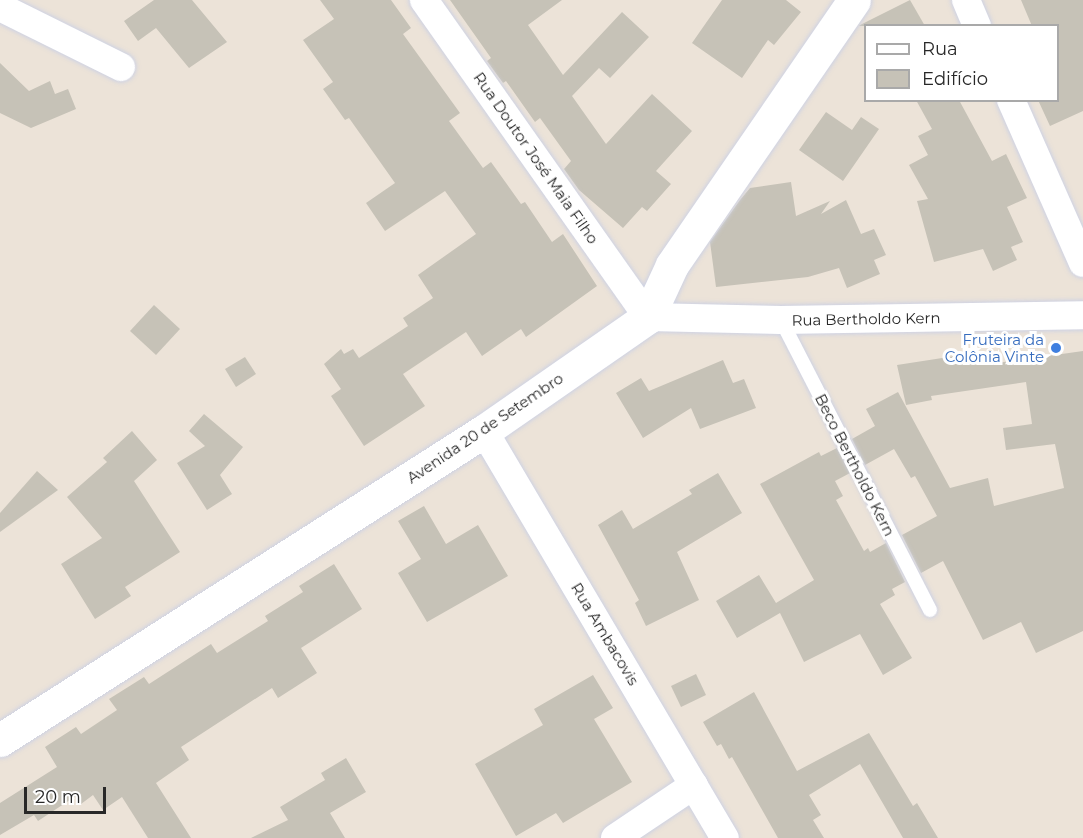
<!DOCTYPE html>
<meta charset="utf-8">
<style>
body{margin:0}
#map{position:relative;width:1083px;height:838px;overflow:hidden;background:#ece3d8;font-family:Montserrat,sans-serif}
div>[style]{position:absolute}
.building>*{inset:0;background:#c6c2b7}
.roads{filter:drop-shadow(0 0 2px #ced2e3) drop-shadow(0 0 2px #ced2e3)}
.lane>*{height:14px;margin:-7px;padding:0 7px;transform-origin:7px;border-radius:7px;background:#fff}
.street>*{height:28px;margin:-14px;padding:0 14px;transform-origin:14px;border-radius:14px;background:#fff}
.secondary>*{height:33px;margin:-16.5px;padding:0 16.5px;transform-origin:16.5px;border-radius:16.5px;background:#fff}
.dots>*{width:16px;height:16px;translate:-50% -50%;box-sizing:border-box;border:3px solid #fff;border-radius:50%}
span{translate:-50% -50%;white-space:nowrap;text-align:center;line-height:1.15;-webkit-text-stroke:6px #fff;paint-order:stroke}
.street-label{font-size:15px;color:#282828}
.shop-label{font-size:15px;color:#366cbe}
.right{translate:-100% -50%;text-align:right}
.legend{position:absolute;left:864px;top:24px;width:195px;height:78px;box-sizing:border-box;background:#fff;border:2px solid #a9a9a9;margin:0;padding:8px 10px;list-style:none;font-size:18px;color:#282828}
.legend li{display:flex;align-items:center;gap:12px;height:30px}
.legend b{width:30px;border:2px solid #a9a9a9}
.scale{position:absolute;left:24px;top:787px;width:82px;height:27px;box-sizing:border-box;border:3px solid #282828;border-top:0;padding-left:8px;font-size:18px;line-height:21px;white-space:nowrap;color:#282828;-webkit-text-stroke:4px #fff;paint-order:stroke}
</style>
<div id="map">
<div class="building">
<i style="clip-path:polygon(154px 0,192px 0,227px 42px,189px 68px,156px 28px,138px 41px,124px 21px)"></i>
<i style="clip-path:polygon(320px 0,391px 0,411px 28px,403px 34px,460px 113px,449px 121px,483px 168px,491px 162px,521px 204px,525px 202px,552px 242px,563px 234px,597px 286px,526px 337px,521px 329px,482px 356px,466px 332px,403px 374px,425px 406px,364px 446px,331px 396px,341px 389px,324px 364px,341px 349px,344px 354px,353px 349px,359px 358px,408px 326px,403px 318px,433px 298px,418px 275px,476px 234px,445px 191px,385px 231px,366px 203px,395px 183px,349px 118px,345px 120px,323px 89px,333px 82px,303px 40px,334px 19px)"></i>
<i style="clip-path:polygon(450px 0,562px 0,528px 25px,563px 75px,622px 12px,649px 37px,610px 78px,599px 68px,572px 96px,606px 144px,652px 94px,692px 131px,656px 171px,671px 184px,647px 211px,642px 207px,623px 228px,579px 190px,564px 169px,571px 161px,540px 118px,535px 122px,506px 81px,503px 83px,487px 61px,491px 58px)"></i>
<i style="clip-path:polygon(722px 0,786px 0,801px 12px,774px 45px,768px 40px,742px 78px,692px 43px)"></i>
<i style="clip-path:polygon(910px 0,925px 26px,859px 26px,860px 25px)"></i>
<i style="clip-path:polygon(1021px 0,1083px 0,1083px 111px,1050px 126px,1038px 100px,1058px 100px,1058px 26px,1032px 26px)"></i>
<i style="clip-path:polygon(0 63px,29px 91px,50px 81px,55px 94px,68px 89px,76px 109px,31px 128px,0 113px)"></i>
<i style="clip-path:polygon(916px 100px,959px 100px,992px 161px,1006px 154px,1027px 198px,1007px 207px,1023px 242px,1011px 247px,1017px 260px,993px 271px,983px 249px,934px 262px,917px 201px,928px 199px,909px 165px,928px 155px,918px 136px,932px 129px)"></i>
<i style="clip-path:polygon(826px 112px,852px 130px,861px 117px,879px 129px,843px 181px,799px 150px)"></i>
<i style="clip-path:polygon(791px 182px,796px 216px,830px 201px,821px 214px,846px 200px,861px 234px,874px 229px,886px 255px,874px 260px,880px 274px,847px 288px,839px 268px,808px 277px,716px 287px,710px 242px,740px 200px,750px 188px)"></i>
<i style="clip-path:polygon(154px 305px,180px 329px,156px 355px,130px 331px)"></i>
<i style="clip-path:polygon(1083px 351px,1083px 631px,1036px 653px,1021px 622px,983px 640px,943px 561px,921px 573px,902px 535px,937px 516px,915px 476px,911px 478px,894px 449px,865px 465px,852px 439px,875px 426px,866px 409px,898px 392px,950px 488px,988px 478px,994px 506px,1064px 488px,1055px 444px,1006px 450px,1003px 428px,1032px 424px,1026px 382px,931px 396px,932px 400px,906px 405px,897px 365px,981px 352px,983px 365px)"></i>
<i style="clip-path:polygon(245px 357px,256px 374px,236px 387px,225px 369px)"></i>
<i style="clip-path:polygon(723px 360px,733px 383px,744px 379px,756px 408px,700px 429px,691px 408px,643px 438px,616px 393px,641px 378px,649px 391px)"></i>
<i style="clip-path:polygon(204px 414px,243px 447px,220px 475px,232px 494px,207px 510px,177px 463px,205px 446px,189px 431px)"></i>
<i style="clip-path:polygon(132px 431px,157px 460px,134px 481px,180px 552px,125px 587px,131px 596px,95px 619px,61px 564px,102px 538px,67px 497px,107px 462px,103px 458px)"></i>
<i style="clip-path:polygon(837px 448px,850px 473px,835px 481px,843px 496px,836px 500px,864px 551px,868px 548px,870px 552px,886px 543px,905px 582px,892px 589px,895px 595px,880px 604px,912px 658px,883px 675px,860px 634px,804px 662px,780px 613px,737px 638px,716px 601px,759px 575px,776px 603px,814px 580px,760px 484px,819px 452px,821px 456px)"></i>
<i style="clip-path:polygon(37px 471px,58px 490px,0 532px,0 513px)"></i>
<i style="clip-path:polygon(718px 473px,742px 513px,677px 552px,699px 600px,646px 626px,635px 603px,639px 600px,598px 525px,622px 510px,633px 529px,692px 494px,689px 490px)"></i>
<i style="clip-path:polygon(424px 506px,446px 544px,478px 525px,508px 576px,427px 622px,398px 573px,421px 559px,398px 521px)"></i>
<i style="clip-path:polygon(334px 564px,362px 609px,301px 648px,317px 673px,278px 698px,272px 688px,181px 747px,189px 760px,156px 783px,191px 838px,148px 838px,122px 797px,103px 810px,93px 795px,81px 804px,76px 796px,38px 821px,34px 815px,0 835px,0 803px,57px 767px,45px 747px,76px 727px,81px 734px,117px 710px,109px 699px,144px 677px,149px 684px,211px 644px,217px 653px,268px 621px,265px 616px,303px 592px,299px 586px)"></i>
<i style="clip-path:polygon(696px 674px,706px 695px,681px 707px,671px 686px)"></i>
<i style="clip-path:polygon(593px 675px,613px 708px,594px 719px,632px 782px,563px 823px,556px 813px,516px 836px,475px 764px,543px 725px,534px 709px)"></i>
<i style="clip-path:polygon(754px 692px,797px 771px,869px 733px,913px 806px,917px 803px,938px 838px,903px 838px,860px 764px,809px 795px,821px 815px,813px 820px,824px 838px,778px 838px,732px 757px,729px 759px,721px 744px,717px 746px,703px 722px)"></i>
<i style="clip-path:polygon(346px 758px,366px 792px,330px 813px,345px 838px,251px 838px,288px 820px,280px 807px,325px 780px,321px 773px)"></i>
</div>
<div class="roads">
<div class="lane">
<i style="left:781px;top:320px;width:326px;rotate:62.8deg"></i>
</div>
<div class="street">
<i style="left:424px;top:0;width:388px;rotate:54.8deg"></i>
<i style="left:648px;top:317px;width:133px;rotate:1.3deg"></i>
<i style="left:781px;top:320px;width:302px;rotate:-0.9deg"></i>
<i style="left:966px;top:0;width:28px;rotate:67deg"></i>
<i style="left:0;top:7px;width:135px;rotate:26.4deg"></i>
<i style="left:1011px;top:100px;width:178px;rotate:66.2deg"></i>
<i style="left:484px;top:431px;width:473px;rotate:59.4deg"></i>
<i style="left:615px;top:838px;width:95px;rotate:-33.9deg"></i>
</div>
<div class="secondary">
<i style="left:0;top:740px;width:574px;rotate:-32.56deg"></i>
<i style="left:484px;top:431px;width:200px;rotate:-34.8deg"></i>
<i style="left:648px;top:317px;width:57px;rotate:-65.2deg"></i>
<i style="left:672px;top:265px;width:321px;rotate:-55.5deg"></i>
</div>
</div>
<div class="dots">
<i style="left:1056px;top:348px;background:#3f7fe0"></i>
</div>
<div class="street-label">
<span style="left:536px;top:158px;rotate:55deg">Rua Doutor José Maia Filho</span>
<span style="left:866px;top:319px;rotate:-1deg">Rua Bertholdo Kern</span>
<span style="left:485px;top:428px;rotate:-34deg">Avenida 20 de Setembro</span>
<span style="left:855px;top:465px;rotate:63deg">Beco Bertholdo Kern</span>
<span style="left:605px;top:634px;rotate:59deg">Rua Ambacovis</span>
</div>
<div class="shop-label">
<span class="right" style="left:1044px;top:348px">Fruteira da<br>Colônia Vinte</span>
</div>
<ul class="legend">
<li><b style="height:8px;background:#fff"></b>Rua</li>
<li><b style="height:16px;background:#c6c2b7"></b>Edifício</li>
</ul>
<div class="scale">20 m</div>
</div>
